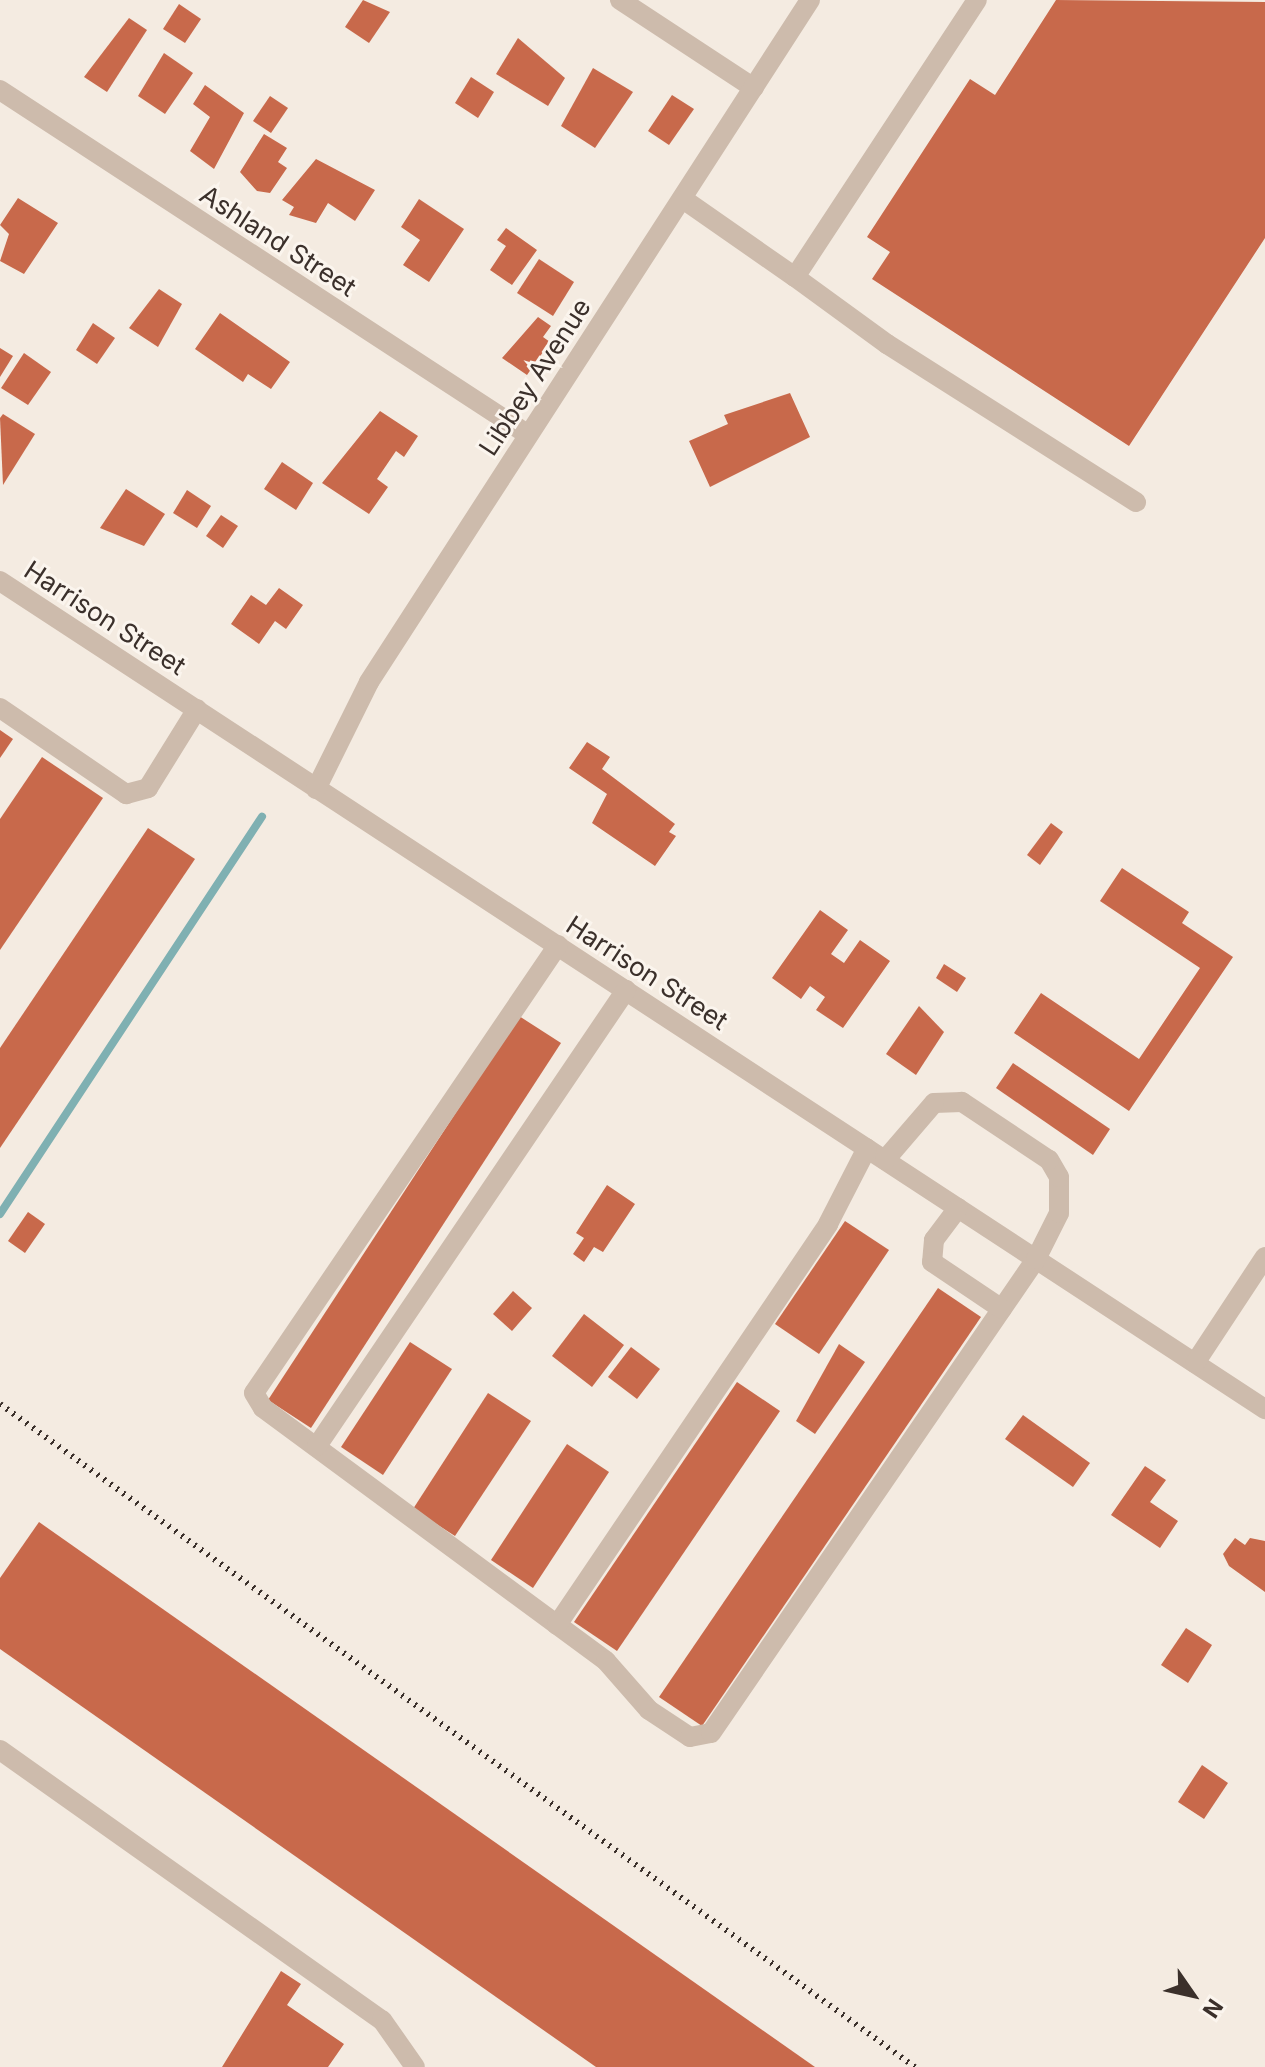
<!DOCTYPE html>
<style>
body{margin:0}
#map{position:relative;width:1265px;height:2067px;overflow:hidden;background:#f4ebe1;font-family:Inter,sans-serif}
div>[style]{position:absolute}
.stream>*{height:8px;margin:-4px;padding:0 4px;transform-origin:4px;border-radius:4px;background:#7fb0b2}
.building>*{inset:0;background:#c8694b}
.minor>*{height:20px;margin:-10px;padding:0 10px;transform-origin:10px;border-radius:10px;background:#cdbbac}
.rail>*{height:6px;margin-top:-3px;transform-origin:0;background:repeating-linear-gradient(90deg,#3b302b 0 2px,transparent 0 8px)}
span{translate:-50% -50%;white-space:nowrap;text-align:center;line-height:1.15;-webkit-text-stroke:6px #fbf5ee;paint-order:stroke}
.street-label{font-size:26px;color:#3b302b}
.north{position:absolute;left:1153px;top:1955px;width:80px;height:80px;-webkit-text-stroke:6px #fbf5ee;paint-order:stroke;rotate:124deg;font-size:22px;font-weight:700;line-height:32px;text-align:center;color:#3b302b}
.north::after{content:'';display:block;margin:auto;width:28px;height:36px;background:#3b302b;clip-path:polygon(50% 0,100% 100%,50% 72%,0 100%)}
</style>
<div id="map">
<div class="stream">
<i style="left:0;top:1214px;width:476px;rotate:-56.6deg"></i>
</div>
<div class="building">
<i style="clip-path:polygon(363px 0,390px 12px,369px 43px,345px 27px)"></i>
<i style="clip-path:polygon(1056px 0,1265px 2px,1265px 238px,1129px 446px,872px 279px,890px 252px,867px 237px,970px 79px,995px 95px)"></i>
<i style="clip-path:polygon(179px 4px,201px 19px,185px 43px,163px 29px)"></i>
<i style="clip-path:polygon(129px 18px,147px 30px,107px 92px,84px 77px)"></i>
<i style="clip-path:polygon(518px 38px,565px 78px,548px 106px,496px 74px)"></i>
<i style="clip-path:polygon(164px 53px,193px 73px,165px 114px,138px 96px)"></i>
<i style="clip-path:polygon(593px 68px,633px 92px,595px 148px,561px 126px)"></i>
<i style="clip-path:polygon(471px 77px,494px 92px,478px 118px,455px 103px)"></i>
<i style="clip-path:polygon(205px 85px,244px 113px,214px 169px,190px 151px,210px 117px,193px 104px)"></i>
<i style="clip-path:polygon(672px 95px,694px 109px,669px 145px,648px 131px)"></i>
<i style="clip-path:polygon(270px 96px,288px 108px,271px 133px,253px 121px)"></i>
<i style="clip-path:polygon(264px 134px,287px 148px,278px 162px,287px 168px,270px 193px,257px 191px,240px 172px)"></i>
<i style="clip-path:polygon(316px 159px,375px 190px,355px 221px,328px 203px,316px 223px,289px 215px,294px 207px,282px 200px)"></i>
<i style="clip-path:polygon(18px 198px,58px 223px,24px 274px,0 261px,9px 234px,0 225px)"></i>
<i style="clip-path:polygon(419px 199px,464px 229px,429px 282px,403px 265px,420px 240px,401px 227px)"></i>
<i style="clip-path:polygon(506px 228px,537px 250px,512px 285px,490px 270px,506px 246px,497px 240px)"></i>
<i style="clip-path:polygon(539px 259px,574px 282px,553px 316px,517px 293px)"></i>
<i style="clip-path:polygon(159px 289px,182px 304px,158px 347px,129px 328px)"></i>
<i style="clip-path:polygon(220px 313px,290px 362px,271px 389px,248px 374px,243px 382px,195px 349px)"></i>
<i style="clip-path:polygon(538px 317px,551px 326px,543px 337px,550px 342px,527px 375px,502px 358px)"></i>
<i style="clip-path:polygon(93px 323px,115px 338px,97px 364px,76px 350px)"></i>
<i style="clip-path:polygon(0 348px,13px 356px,0 377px)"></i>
<i style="clip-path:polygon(24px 353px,51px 372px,28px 405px,1px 388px)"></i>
<i style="clip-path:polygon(790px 393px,810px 437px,710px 487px,689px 441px,728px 424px,724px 415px)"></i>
<i style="clip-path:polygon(380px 411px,418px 436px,404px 457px,396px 451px,377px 479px,388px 487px,369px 514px,322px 483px)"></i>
<i style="clip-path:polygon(3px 414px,35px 434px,3px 485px,0 418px)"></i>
<i style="clip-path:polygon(282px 462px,313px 483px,296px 510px,264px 489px)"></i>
<i style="clip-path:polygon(126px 489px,165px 514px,144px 546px,100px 528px)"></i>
<i style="clip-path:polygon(187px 490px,211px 506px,197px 528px,173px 513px)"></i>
<i style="clip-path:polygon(221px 515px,238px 526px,223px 548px,206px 536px)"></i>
<i style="clip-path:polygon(279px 588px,303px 605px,286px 629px,275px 621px,259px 644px,231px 624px,251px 595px,266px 605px)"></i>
<i style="clip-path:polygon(0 730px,13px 739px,0 758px)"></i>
<i style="clip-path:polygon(587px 742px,610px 757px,602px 769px,675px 824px,669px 832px,676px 836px,655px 866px,592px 823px,607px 794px,569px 768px)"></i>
<i style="clip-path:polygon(42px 757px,103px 798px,0 950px,0 819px)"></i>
<i style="clip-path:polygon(1051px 823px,1063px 832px,1040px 865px,1027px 855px)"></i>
<i style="clip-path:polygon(148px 828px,195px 859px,0 1148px,0 1048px)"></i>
<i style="clip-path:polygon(1122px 868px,1189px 912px,1182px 923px,1233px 957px,1129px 1111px,1014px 1033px,1041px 993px,1139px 1059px,1200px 968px,1100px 901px)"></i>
<i style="clip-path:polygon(820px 910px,848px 930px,831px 954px,844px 963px,860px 940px,890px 961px,843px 1028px,816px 1010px,825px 997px,810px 986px,801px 999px,772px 978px)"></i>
<i style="clip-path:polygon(944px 964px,966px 978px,957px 992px,936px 978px)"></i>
<i style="clip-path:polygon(919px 1006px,944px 1032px,916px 1075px,886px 1054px)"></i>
<i style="clip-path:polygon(519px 1016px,561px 1043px,311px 1428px,268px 1400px)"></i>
<i style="clip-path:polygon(1013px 1063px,1110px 1129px,1093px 1155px,996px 1088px)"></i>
<i style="clip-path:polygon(607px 1185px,635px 1204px,603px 1252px,594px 1247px,584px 1262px,573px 1254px,584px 1238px,576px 1233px)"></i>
<i style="clip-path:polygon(28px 1212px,45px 1224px,25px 1253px,8px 1241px)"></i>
<i style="clip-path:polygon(845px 1221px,889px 1250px,819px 1354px,775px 1324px)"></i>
<i style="clip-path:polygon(938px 1288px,981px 1317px,702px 1726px,659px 1697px)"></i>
<i style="clip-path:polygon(513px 1291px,532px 1308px,512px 1331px,493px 1314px)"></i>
<i style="clip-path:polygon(584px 1314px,624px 1345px,592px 1387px,552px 1356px)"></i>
<i style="clip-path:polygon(410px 1342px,452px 1369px,383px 1475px,341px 1447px)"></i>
<i style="clip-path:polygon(839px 1344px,865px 1362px,815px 1434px,796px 1421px)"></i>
<i style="clip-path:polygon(631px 1347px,660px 1369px,637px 1399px,608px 1377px)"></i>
<i style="clip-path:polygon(737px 1382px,780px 1411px,617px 1651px,574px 1622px)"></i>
<i style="clip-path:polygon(488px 1393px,531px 1421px,455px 1536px,413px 1509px)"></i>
<i style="clip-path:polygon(1023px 1415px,1090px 1463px,1073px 1487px,1005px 1439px)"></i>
<i style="clip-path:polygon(567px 1444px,609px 1472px,533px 1588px,491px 1560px)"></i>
<i style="clip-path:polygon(1145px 1466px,1166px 1480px,1150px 1502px,1178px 1521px,1160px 1548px,1111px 1515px)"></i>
<i style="clip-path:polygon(39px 1522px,815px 2067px,596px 2067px,0 1649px,0 1578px)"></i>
<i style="clip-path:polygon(1235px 1538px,1245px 1545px,1250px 1538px,1265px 1541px,1265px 1592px,1229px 1566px,1223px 1554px)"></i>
<i style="clip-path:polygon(1186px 1628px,1212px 1645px,1188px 1683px,1161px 1665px)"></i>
<i style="clip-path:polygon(1202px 1765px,1228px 1783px,1204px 1819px,1178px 1802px)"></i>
<i style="clip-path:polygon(281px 1971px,301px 1984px,287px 2005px,344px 2044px,328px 2067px,222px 2067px)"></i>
</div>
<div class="minor">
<i style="left:620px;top:0;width:160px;rotate:33.3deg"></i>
<i style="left:0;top:90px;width:629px;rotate:33.13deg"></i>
<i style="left:683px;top:199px;width:136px;rotate:34.9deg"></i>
<i style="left:795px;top:277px;width:331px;rotate:-56.7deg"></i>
<i style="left:795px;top:277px;width:114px;rotate:36.1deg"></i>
<i style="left:887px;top:344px;width:295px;rotate:32.4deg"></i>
<i style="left:0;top:581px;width:1512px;rotate:33.21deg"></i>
<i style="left:0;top:708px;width:153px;rotate:34.3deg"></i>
<i style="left:126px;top:794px;width:23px;rotate:-15deg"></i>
<i style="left:148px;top:788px;width:93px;rotate:-58.2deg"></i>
<i style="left:316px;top:789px;width:119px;rotate:-63.6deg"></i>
<i style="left:369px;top:682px;width:812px;rotate:-57.11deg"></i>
<i style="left:558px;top:945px;width:541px;rotate:124.16deg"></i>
<i style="left:254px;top:1393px;width:17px;rotate:59deg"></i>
<i style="left:263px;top:1408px;width:426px;rotate:36.4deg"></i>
<i style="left:606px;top:1661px;width:65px;rotate:48.7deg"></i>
<i style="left:649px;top:1710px;width:49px;rotate:33.4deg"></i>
<i style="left:690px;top:1737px;width:21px;rotate:-11deg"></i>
<i style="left:711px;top:1733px;width:575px;rotate:-55.56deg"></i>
<i style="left:1036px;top:1259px;width:51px;rotate:-63.4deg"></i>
<i style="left:1059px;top:1213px;width:36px;rotate:-90deg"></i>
<i style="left:1059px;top:1177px;width:20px;rotate:-120deg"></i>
<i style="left:1049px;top:1160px;width:105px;rotate:-146.3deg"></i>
<i style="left:962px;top:1102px;width:28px;rotate:178deg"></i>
<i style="left:934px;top:1103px;width:75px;rotate:130.7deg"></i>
<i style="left:958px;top:1208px;width:40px;rotate:127deg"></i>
<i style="left:934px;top:1240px;width:22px;rotate:95deg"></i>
<i style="left:932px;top:1262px;width:84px;rotate:33.9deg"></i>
<i style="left:1195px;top:1363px;width:127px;rotate:-56.6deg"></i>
<i style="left:317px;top:1446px;width:551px;rotate:-55.88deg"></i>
<i style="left:557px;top:1625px;width:484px;rotate:-55.9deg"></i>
<i style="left:828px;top:1224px;width:85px;rotate:-62.8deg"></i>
<i style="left:0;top:1750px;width:468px;rotate:35.3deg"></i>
<i style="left:382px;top:2020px;width:57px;rotate:54.9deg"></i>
</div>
<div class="rail">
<i style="left:0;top:1404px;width:1130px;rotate:35.93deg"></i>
</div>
<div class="street-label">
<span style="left:278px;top:241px;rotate:33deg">Ashland Street</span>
<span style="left:535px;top:377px;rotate:-57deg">Libbey Avenue</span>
<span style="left:105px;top:618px;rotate:33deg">Harrison Street</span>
<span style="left:647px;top:973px;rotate:33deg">Harrison Street</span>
</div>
<div class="north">N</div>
</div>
